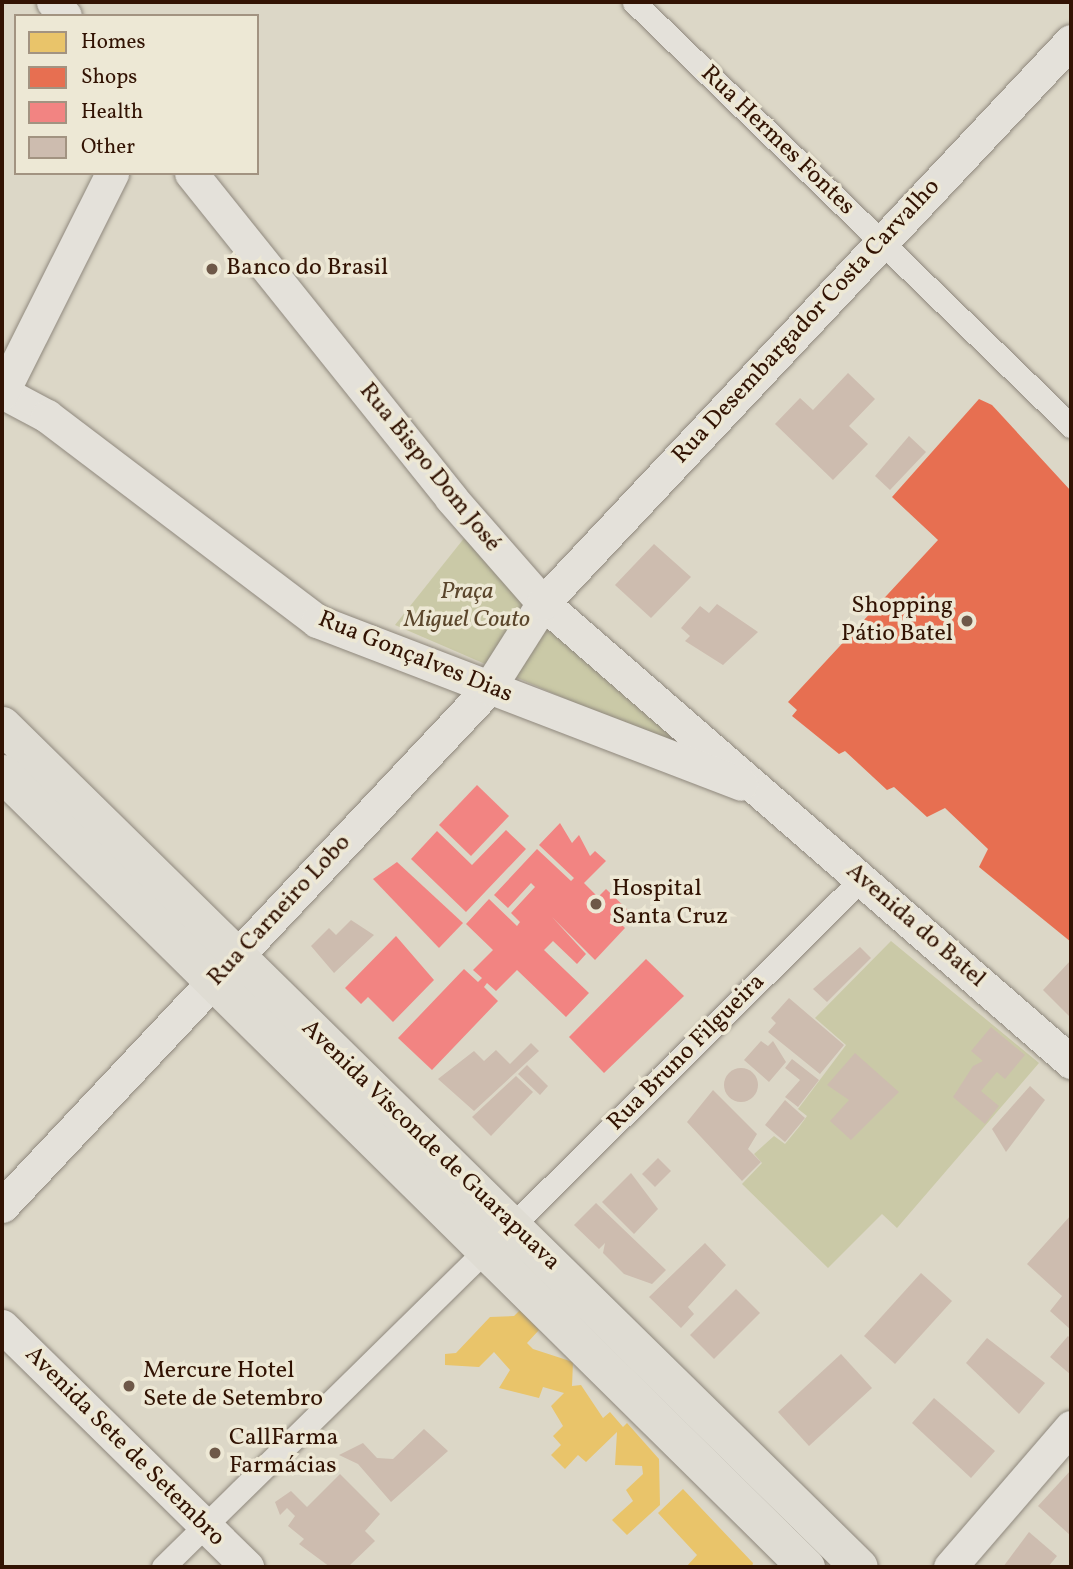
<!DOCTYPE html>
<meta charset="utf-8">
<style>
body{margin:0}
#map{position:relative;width:1073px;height:1569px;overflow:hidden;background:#dcd7c7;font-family:Vollkorn,serif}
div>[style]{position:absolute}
.green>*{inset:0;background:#cac9a7}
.homes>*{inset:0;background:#e9c46a}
.shops>*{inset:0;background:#e76f51}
.health>*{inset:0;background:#f28482}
.building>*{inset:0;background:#cdbcaf}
.round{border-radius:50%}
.roads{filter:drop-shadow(0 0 2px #8f887d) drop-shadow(0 0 2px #8f887d)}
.street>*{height:23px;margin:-11.5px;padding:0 11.5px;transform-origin:11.5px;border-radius:11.5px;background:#e4e1da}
.secondary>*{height:33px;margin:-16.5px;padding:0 16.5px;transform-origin:16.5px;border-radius:16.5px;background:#e4e1da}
.primary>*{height:37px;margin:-18.5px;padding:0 18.5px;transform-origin:18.5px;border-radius:18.5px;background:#dfdcd3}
.dots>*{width:19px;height:19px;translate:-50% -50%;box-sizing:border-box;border:4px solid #ede8d5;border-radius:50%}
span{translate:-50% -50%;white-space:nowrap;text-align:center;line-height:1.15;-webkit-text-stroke:7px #ede8d5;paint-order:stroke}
.street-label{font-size:24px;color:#321303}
.poi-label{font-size:24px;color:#321303}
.left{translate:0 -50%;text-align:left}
.right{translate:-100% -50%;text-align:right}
.park-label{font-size:24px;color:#5b462c;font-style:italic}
.frame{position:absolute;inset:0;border:4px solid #321303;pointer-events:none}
.legend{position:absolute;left:14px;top:14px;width:245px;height:161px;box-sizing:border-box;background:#ede8d5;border:2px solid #a29381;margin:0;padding:9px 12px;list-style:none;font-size:21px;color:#321303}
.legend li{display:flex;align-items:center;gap:14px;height:35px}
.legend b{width:35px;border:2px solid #a29381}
</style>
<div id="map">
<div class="green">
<i style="clip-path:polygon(465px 537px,691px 753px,395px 625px)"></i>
<i style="clip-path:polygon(891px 941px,1039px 1063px,897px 1228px,882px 1214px,828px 1268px,742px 1184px,762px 1163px,754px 1154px,774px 1136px,785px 1144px,799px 1127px,807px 1116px,798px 1109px,846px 1045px,815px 1018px)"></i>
</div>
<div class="homes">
<i style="clip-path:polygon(520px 1310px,539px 1330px,527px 1343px,533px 1349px,573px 1362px,572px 1386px,581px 1385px,603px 1418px,610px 1412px,623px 1427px,627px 1423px,659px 1459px,660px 1505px,627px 1535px,612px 1520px,633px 1501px,626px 1490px,643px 1474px,642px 1466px,615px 1465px,617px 1432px,586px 1462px,578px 1455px,565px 1469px,551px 1455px,561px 1445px,553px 1436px,563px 1426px,551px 1406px,564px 1393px,543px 1387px,539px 1398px,499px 1388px,510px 1370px,494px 1352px,479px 1367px,445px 1365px,445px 1354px,456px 1353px,490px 1317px,514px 1316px)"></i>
<i style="clip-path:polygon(683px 1489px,753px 1563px,752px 1567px,686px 1567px,697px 1555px,658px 1513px)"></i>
</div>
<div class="shops">
<i style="clip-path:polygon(979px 399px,992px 405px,1071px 491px,1071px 942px,979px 867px,988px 849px,945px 808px,927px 817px,894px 787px,887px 790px,845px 751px,839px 754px,792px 716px,797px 710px,788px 702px,938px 540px,892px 497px)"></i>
</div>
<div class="health">
<i style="clip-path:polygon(477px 785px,509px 816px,471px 856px,439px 825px)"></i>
<i style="clip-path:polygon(560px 823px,572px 843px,579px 835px,590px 856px,595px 851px,606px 861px,584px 883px,598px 897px,606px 889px,631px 913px,621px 924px,625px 928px,595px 960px,552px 917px,586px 954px,577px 964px,553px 941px,544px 950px,589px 993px,566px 1017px,517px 970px,496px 991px,487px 983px,484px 987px,498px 1001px,432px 1070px,398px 1038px,464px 969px,478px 982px,482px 978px,473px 970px,493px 950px,466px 924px,489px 899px,517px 926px,520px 922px,511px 913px,535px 887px,531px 883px,508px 908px,494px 895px,537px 849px,571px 881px,574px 878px,539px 845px)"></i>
<i style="clip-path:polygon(506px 830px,526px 849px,466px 912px,411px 859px,437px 831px,472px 865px)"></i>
<i style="clip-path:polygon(397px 862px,463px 923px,439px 948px,373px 879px)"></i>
<i style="clip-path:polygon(396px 936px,434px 980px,393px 1022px,368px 997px,361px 1004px,345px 988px)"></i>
<i style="clip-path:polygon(646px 959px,684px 996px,604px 1073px,569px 1037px)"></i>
</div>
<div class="building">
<i style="clip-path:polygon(848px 373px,875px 399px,849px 426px,868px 444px,833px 480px,775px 424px,800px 398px,813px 410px)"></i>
<i style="clip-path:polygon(909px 436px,926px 452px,890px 490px,875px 476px)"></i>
<i style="clip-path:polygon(654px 544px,691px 577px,651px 618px,615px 585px)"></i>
<i style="clip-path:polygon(717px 604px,758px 632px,723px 665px,685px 641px,690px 636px,681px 628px,700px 606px,709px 613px)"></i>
<i style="clip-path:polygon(351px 920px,374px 935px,334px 973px,311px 946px,329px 928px,336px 935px)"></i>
<i style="clip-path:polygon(860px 947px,871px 958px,827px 1002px,813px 989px)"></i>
<i style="clip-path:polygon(1071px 960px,1071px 1018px,1043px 990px)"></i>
<i style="clip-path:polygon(789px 998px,844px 1045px,820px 1074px,768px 1032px,776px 1023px,771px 1018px)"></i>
<i style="clip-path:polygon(991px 1027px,1025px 1055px,1005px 1079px,997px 1072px,981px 1091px,999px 1106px,985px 1124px,953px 1097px,973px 1066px,983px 1061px,971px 1051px)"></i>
<i style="clip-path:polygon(761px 1041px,768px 1046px,773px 1041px,786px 1062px,769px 1082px,744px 1060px)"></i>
<i style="clip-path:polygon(531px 1043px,539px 1051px,474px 1111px,438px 1079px,474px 1051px,484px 1061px,496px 1050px,510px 1064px)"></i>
<i style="clip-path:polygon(855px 1053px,899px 1092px,851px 1140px,830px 1121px,849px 1100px,827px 1085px)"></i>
<i style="clip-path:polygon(792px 1059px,819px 1080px,798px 1107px,785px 1097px,800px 1080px,785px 1068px)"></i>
<i style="clip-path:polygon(527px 1065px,548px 1086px,540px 1095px,518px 1074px)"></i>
<i class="round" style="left:724px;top:1068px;width:34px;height:34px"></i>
<i style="clip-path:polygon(516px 1076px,533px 1092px,491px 1136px,472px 1117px)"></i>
<i style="clip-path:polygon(1030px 1086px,1045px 1100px,1006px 1152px,992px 1129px)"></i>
<i style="clip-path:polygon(713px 1090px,757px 1134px,748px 1149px,761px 1162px,742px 1181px,687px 1122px)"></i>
<i style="clip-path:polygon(785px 1100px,805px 1118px,785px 1142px,765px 1125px)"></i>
<i style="clip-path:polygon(658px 1158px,671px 1171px,655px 1187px,642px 1174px)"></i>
<i style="clip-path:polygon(631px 1173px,658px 1209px,634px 1234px,602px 1202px)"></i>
<i style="clip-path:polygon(596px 1203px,666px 1270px,652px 1284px,624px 1274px,603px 1253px,605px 1243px,599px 1249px,574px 1225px)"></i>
<i style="clip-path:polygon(1071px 1215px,1070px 1287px,1071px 1330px,1050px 1311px,1062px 1296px,1027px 1264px)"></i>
<i style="clip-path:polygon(705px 1243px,726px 1265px,688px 1307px,694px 1314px,681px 1328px,649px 1297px)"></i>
<i style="clip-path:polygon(921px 1273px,952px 1301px,895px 1364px,864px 1336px)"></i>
<i style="clip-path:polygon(736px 1289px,760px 1313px,714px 1359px,690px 1335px)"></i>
<i style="clip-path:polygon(1068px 1336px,1071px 1339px,1071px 1375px,1050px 1357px)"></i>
<i style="clip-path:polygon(987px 1338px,1045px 1383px,1019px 1414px,966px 1363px)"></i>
<i style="clip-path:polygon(841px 1354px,872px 1388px,809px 1446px,778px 1412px)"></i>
<i style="clip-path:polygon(934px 1398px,995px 1451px,971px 1478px,912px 1423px)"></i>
<i style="clip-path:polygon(424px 1429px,448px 1451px,391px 1502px,358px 1464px,339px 1455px,363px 1443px,377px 1458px,393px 1459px)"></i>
<i style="clip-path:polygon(1071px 1470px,1071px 1536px,1038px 1506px)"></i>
<i style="clip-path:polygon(340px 1474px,380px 1514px,365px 1531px,375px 1541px,348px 1567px,330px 1567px,299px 1544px,304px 1539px,288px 1526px,295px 1516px,287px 1508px,280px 1515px,275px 1502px,291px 1491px,307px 1507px)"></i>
<i style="clip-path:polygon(1029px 1532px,1057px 1556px,1048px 1567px,1003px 1567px)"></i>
</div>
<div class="roads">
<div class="street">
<i style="left:634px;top:2px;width:609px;rotate:44.13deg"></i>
<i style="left:512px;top:1226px;width:492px;rotate:-44.8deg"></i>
<i style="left:163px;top:1567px;width:451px;rotate:-44.5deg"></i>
</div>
<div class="secondary">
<i style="left:53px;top:2px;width:18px;rotate:49deg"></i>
<i style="left:191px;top:173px;width:416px;rotate:51.3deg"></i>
<i style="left:451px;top:498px;width:140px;rotate:48.8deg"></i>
<i style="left:543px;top:603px;width:700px;rotate:41deg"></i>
<i style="left:2px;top:392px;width:51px;rotate:28.1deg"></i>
<i style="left:47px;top:416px;width:339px;rotate:37.2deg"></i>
<i style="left:317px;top:621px;width:454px;rotate:21deg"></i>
<i style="left:2px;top:393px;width:246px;rotate:-63.4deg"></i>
<i style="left:2px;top:1206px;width:711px;rotate:-46.77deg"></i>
<i style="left:489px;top:688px;width:101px;rotate:-57.6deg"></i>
<i style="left:543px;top:603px;width:771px;rotate:-46.79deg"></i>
<i style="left:2px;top:1326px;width:344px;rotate:44.5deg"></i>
<i style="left:950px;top:1567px;width:185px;rotate:-49.2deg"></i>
</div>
<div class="primary">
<i style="left:2px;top:725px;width:1201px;rotate:44.49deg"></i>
<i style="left:2px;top:773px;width:1130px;rotate:44.64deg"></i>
</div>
</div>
<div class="dots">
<i style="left:212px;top:269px;background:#6e5848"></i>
<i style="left:967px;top:621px;background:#6e5848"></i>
<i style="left:596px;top:904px;background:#6e5848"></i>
<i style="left:129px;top:1386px;background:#6e5848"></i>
<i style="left:215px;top:1453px;background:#6e5848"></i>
</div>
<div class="street-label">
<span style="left:777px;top:141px;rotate:44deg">Rua Hermes Fontes</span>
<span style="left:807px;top:322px;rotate:-47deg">Rua Desembargador Costa Carvalho</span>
<span style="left:429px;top:468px;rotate:51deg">Rua Bispo Dom José</span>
<span style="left:415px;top:658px;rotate:22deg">Rua Gonçalves Dias</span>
<span style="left:280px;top:911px;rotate:-47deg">Rua Carneiro Lobo</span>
<span style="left:915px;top:926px;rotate:41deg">Avenida do Batel</span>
<span style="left:687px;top:1053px;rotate:-45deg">Rua Bruno Filgueira</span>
<span style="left:430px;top:1146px;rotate:44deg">Avenida Visconde de Guarapuava</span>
<span style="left:124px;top:1447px;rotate:45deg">Avenida Sete de Setembro</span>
</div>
<div class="poi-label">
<span class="left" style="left:226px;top:269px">Banco do Brasil</span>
<span class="right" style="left:953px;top:621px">Shopping<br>Pátio Batel</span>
<span class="left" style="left:612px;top:904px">Hospital<br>Santa Cruz</span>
<span class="left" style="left:143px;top:1386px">Mercure Hotel<br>Sete de Setembro</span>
<span class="left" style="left:229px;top:1453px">CallFarma<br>Farmácias</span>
</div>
<div class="park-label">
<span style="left:467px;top:607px">Praça<br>Miguel Couto</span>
</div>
<div class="frame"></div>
<ul class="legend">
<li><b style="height:19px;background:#e9c46a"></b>Homes</li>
<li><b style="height:19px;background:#e76f51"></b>Shops</li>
<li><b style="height:19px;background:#f28482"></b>Health</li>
<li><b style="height:19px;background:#cdbcaf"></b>Other</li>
</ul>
</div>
